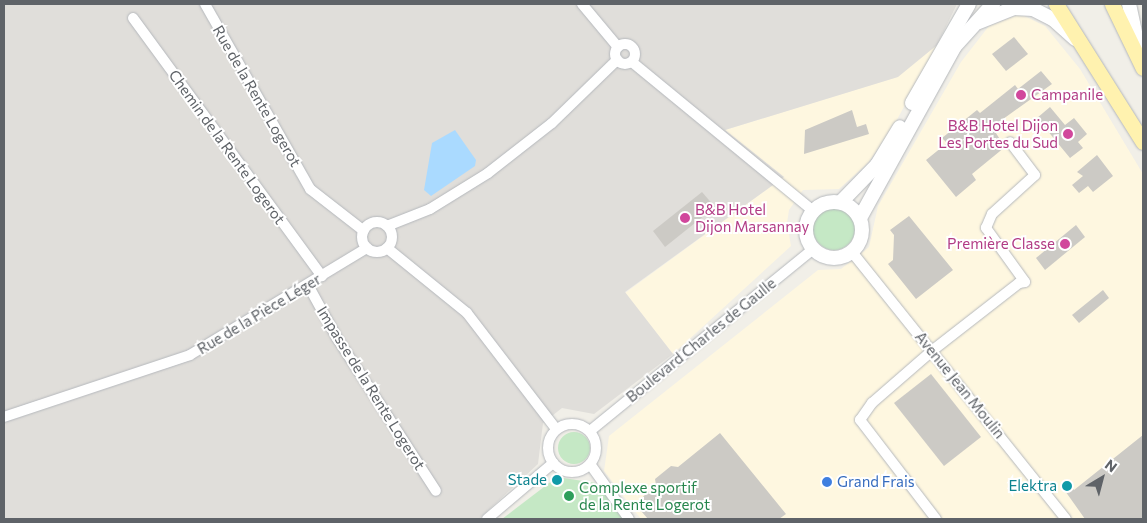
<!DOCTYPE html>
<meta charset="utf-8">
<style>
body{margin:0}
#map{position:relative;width:1147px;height:523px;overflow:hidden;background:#f1efe8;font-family:Commissioner,sans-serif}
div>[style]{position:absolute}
.commercial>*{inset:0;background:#fef7e0}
.industrial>*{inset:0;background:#e0deda}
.green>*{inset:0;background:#c5e8c5}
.round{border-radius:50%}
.water>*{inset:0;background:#aadaff}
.building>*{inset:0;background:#cccac5}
.roads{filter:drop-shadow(0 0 1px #b5b8bc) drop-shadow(0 0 1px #b5b8bc)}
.street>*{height:10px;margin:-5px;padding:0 5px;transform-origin:5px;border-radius:5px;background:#fff}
.street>.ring{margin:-5px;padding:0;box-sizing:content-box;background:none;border:10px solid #fff;border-radius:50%}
.secondary>*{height:14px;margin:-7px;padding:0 7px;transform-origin:7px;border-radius:7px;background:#fff}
.secondary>.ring{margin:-7px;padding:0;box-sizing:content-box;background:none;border:14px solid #fff;border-radius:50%}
.primary>*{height:15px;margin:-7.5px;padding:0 7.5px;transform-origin:7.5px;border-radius:7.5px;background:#fff2af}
.dots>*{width:14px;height:14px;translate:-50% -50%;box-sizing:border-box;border:2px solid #fff;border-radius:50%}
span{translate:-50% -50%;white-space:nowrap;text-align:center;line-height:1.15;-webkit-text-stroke:4px #fff;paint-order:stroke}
.hotel-label{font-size:15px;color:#b23c85}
.left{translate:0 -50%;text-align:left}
.right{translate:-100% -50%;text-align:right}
.street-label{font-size:15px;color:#5f6368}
.culture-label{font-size:15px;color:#0d838f}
.shop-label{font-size:15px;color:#366cbe}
.leisure-label{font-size:15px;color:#27864d}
.frame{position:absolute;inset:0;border:5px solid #5f6368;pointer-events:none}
.north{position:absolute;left:1077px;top:453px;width:50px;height:50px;-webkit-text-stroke:4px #fff;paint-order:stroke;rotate:37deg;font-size:14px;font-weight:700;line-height:20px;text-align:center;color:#5f6368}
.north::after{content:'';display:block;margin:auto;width:18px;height:22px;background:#5f6368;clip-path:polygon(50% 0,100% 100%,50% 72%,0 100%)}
</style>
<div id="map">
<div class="commercial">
<i style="clip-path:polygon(1020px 14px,1045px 26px,1080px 69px,1143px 174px,1143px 519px,641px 519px,604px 471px,609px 436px,818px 270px,841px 269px,869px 247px,878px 206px,961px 62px,989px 26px)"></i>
<i style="clip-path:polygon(937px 45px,892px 129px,868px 163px,839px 189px,803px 190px,789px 210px,787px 223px,791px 246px,673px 354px,625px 293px,784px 177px,725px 130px,897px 77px)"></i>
</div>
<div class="industrial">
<i style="clip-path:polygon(4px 4px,957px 4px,937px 45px,898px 77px,725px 130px,784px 177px,625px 292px,673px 354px,594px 414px,562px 408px,543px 423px,538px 464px,479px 519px,4px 519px)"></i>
</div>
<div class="green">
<i class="round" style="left:813px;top:208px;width:42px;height:42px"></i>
<i class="round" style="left:558px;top:432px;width:32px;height:32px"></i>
<i style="clip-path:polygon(557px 477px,596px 483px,624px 519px,502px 519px)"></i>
</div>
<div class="water">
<i style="clip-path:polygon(455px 130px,476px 160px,475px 166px,431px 196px,424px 190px,432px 143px)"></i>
</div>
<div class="building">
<i style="clip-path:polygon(1014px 37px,1028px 54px,1006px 71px,992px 54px)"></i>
<i style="clip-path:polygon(1041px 71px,1052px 84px,992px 127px,1005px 147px,972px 174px,976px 180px,956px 197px,926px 160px,947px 143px,942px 138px,977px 110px,980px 113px,1015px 85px,1018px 89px)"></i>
<i style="clip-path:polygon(1050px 107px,1065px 125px,1074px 118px,1087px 134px,1078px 142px,1083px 148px,1070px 158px,1037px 118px)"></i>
<i style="clip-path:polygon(852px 110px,857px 127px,866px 124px,869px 134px,804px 154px,805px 130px)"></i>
<i style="clip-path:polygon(1097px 155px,1113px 176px,1093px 192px,1088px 186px,1079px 193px,1072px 185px,1083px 176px,1077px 172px)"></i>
<i style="clip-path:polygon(702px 192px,715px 207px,665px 247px,653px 231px)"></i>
<i style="clip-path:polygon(909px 216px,953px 270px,916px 299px,888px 264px,893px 260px,894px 235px,890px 230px)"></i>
<i style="clip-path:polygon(1076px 225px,1085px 237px,1045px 270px,1036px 258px)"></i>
<i style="clip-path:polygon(1103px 290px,1109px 298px,1079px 323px,1072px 315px)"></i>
<i style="clip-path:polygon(931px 374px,981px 437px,944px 466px,894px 403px)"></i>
<i style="clip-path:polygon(720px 433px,786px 514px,779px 519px,648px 519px,635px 504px,656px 485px,655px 479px,671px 466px,678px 467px)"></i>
<i style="clip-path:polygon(1143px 435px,1143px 519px,1085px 519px,1063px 488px,1069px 483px,1074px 490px)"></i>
</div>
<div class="roads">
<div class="street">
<i style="left:205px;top:4px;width:213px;rotate:60.4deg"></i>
<i style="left:310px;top:189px;width:68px;rotate:37.9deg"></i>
<i style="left:582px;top:4px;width:56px;rotate:50.1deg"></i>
<i style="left:133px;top:18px;width:320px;rotate:53.8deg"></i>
<i class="ring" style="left:615px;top:44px;width:10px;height:10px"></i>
<i style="left:632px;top:62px;width:233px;rotate:39.4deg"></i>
<i class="ring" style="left:362px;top:222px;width:20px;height:20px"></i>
<i style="left:387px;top:226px;width:46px;rotate:-21.6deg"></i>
<i style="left:430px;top:209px;width:68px;rotate:-31.8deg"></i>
<i style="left:488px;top:173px;width:81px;rotate:-38deg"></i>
<i style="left:552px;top:123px;width:91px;rotate:-44.1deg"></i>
<i style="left:387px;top:248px;width:103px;rotate:39.1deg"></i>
<i style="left:467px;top:313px;width:146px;rotate:52.5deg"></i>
<i style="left:852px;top:252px;width:342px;rotate:51.3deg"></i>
<i style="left:308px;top:285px;width:60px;rotate:61.3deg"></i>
<i style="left:337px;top:338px;width:182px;rotate:57.1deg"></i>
<i style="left:4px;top:417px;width:196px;rotate:-18.4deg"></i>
<i style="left:190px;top:355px;width:207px;rotate:-31.2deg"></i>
<i class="ring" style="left:548px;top:424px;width:38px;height:38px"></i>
<i style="left:590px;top:431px;width:288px;rotate:-39.2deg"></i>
<i style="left:590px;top:464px;width:67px;rotate:54.7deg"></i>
<i style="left:487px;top:519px;width:87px;rotate:-40.3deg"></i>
<i style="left:936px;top:519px;width:125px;rotate:-127.5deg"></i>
<i style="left:860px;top:420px;width:21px;rotate:-55deg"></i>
<i style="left:872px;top:403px;width:81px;rotate:-41deg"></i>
<i style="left:933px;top:350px;width:109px;rotate:-37.9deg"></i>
<i style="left:1019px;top:283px;width:6px;rotate:-9deg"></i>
<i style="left:1025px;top:282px;width:67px;rotate:-125.8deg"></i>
<i style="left:986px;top:228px;width:15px;rotate:-67deg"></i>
<i style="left:992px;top:214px;width:58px;rotate:-42.2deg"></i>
<i style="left:1035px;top:175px;width:41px;rotate:-127.1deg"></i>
</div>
<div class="secondary">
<i style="left:1129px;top:4px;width:43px;rotate:77.9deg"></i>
<i style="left:979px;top:22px;width:37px;rotate:-22deg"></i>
<i style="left:1013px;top:8px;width:20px;rotate:3deg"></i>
<i style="left:1033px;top:9px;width:22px;rotate:27deg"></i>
<i style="left:1053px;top:19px;width:30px;rotate:42deg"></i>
<i style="left:912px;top:103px;width:114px;rotate:-60.1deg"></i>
<i class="ring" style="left:806px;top:202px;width:42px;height:42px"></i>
<i style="left:841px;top:202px;width:52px;rotate:-45.8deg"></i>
<i style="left:877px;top:165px;width:44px;rotate:-58.8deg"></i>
<i style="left:860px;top:218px;width:196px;rotate:-61.1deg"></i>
<i style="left:955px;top:46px;width:57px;rotate:-47.9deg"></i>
</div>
<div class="primary">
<i style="left:1056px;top:4px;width:163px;rotate:57.8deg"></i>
<i style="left:1112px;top:4px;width:71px;rotate:64.2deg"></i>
</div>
</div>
<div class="dots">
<i style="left:1021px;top:95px;background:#d1479c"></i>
<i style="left:1068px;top:134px;background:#d1479c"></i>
<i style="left:685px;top:218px;background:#d1479c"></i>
<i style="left:1065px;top:244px;background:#d1479c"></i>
<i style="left:557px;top:480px;background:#0f9aa8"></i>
<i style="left:827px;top:482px;background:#3f7fe0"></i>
<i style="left:1067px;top:486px;background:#0f9aa8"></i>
<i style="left:569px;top:496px;background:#2e9e5b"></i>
</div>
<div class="hotel-label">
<span class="left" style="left:1031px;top:95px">Campanile</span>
<span class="right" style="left:1058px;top:134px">B&amp;B Hotel Dijon<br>Les Portes du Sud</span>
<span class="left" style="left:695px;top:218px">B&amp;B Hotel<br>Dijon Marsannay</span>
<span class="right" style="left:1055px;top:244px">Première Classe</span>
</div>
<div class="street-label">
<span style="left:257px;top:96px;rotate:60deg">Rue de la Rente Logerot</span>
<span style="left:227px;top:147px;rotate:54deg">Chemin de la Rente Logerot</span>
<span style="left:259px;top:314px;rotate:-31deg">Rue de la Pièce Léger</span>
<span style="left:701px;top:340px;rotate:-39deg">Boulevard Charles de Gaulle</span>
<span style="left:960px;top:385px;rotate:51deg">Avenue Jean Moulin</span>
<span style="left:371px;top:388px;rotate:58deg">Impasse de la Rente Logerot</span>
</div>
<div class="culture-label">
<span class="right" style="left:547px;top:480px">Stade</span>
<span class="right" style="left:1057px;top:486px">Elektra</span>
</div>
<div class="shop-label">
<span class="left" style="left:837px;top:482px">Grand Frais</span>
</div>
<div class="leisure-label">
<span class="left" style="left:579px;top:496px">Complexe sportif<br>de la Rente Logerot</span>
</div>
<div class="frame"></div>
<div class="north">N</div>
</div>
